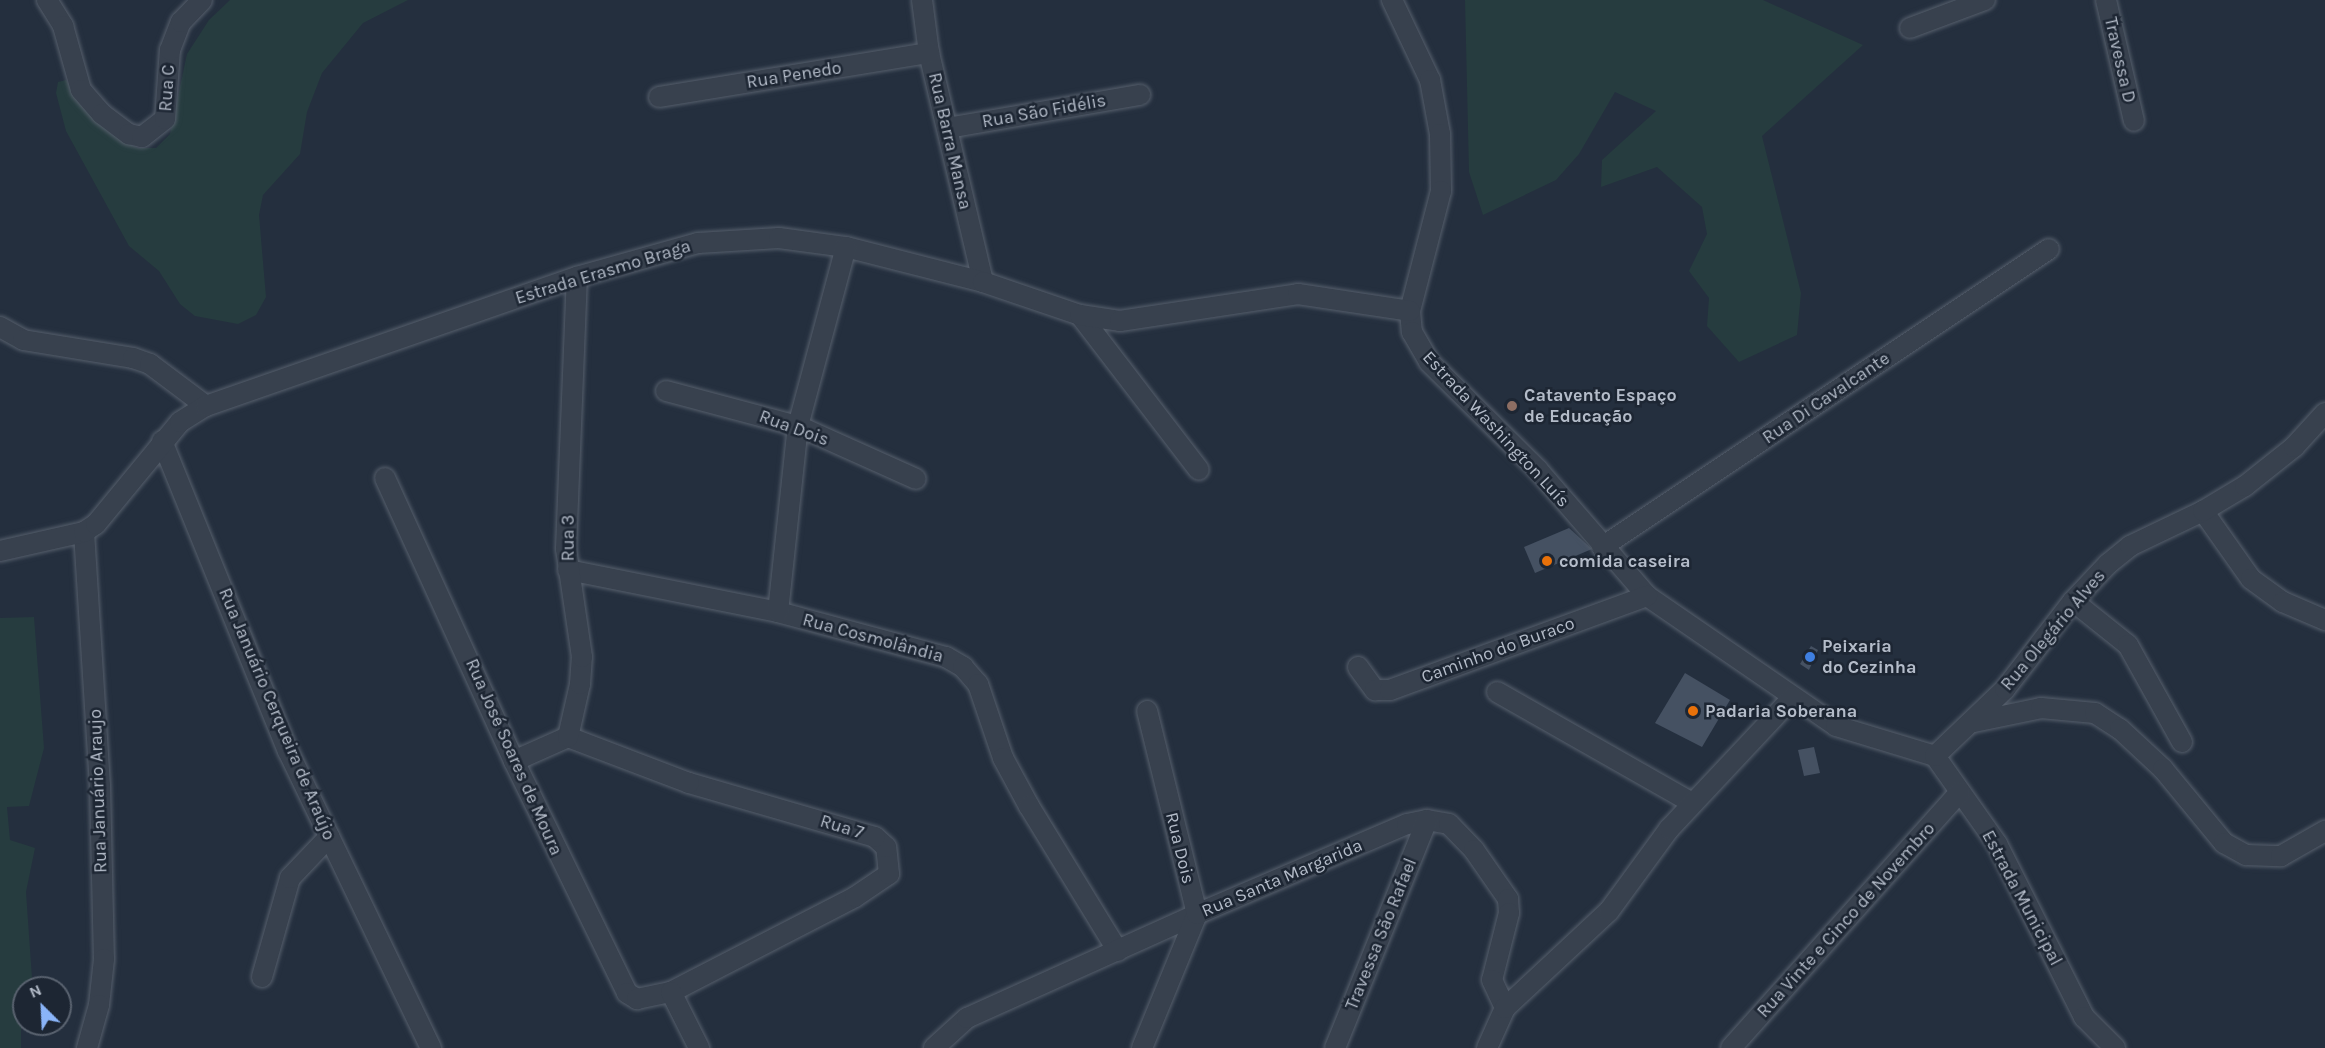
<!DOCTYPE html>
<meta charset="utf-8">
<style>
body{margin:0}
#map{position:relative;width:2325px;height:1048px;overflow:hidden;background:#242f3e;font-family:Karla,sans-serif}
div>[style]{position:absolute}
.green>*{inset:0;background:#263c3f}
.building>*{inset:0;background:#455162}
.roads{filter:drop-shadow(0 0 2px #565f6c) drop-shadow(0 0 2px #565f6c)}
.minor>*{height:20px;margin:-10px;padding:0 10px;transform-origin:10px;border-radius:10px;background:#38414e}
.dots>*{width:16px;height:16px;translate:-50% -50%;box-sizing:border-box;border:3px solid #1d2633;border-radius:50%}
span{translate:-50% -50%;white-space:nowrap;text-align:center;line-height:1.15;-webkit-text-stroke:5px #1d2633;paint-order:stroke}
.street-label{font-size:18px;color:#b4bcc9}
.poi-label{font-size:18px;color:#b4bcc9;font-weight:700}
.left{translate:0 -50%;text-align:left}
.north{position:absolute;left:12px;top:976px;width:60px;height:60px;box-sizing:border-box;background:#1d2633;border:2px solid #59626f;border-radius:50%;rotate:336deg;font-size:16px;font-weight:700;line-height:24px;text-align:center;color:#b4bcc9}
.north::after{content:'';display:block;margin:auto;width:21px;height:27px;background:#8ab4f8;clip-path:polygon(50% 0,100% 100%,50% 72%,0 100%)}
</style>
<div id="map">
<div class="green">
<i style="clip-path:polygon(230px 0,408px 0,363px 23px,322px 73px,307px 112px,300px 154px,263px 195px,259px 215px,266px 297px,256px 315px,238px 324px,195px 316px,180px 304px,159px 271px,129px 246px,66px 131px,56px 93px,58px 82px,66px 80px,120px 138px,137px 148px,156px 148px,170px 134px,187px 54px,209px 20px)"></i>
<i style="clip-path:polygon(1465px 0,1763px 0,1863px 45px,1762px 136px,1801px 293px,1797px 335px,1739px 362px,1707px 326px,1709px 298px,1689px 271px,1707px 234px,1702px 207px,1657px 167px,1601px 187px,1602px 160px,1656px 111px,1615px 92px,1579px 154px,1556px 180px,1483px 215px,1469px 172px)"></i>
<i style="clip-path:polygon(34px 617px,44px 748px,29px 806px,7px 807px,10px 840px,35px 848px,26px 892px,32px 978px,24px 988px,21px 1006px,21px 1048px,0 1048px,0 618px)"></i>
</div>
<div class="building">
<i style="clip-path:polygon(1569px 528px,1592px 549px,1535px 573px,1524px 547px)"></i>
<i style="clip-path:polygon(1811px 646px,1818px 650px,1809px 670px,1800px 664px)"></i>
<i style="clip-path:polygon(1685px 673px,1730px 700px,1702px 747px,1655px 723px)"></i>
<i style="clip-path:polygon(1814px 747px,1820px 773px,1804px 776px,1798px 750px)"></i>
</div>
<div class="roads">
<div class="minor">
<i style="left:47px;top:0;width:31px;rotate:58deg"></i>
<i style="left:63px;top:26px;width:66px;rotate:74.3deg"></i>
<i style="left:81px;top:90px;width:32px;rotate:49deg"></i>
<i style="left:102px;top:114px;width:34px;rotate:37deg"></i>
<i style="left:129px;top:134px;width:13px;rotate:13deg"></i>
<i style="left:142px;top:137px;width:29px;rotate:-38deg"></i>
<i style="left:165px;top:119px;width:69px;rotate:-85.9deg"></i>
<i style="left:170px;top:50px;width:30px;rotate:-69deg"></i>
<i style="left:181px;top:22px;width:30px;rotate:-46deg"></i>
<i style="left:922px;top:0;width:53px;rotate:82.5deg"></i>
<i style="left:929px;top:53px;width:235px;rotate:76.7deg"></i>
<i style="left:1392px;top:0;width:89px;rotate:64.6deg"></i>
<i style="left:1430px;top:80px;width:55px;rotate:79.5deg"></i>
<i style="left:1440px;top:134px;width:57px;rotate:89deg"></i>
<i style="left:1441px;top:191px;width:124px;rotate:104.5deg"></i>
<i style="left:1410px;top:311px;width:21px;rotate:85deg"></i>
<i style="left:1412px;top:332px;width:34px;rotate:60deg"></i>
<i style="left:1429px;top:362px;width:153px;rotate:44.7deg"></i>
<i style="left:1538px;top:470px;width:167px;rotate:49.1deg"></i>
<i style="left:1647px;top:596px;width:229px;rotate:34.5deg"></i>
<i style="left:1836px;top:726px;width:103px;rotate:16.9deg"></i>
<i style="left:1935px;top:756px;width:108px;rotate:54.8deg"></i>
<i style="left:1997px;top:844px;width:194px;rotate:63.3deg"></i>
<i style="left:2084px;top:1017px;width:44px;rotate:45deg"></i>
<i style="left:2106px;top:0;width:124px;rotate:77deg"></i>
<i style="left:1910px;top:28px;width:80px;rotate:-20.5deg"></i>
<i style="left:659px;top:97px;width:274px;rotate:-9.3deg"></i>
<i style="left:948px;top:128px;width:195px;rotate:-9.8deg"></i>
<i style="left:1080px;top:315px;width:195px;rotate:52.5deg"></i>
<i style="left:0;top:327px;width:26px;rotate:29deg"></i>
<i style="left:23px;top:340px;width:111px;rotate:9.3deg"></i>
<i style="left:133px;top:358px;width:18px;rotate:19deg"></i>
<i style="left:150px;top:364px;width:70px;rotate:36.9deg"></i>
<i style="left:666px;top:391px;width:137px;rotate:14.9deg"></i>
<i style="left:798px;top:426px;width:129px;rotate:24.2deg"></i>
<i style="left:162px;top:441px;width:335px;rotate:67.9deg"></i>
<i style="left:288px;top:751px;width:330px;rotate:64.3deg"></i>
<i style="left:385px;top:478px;width:311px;rotate:65.5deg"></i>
<i style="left:514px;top:761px;width:258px;rotate:64deg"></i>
<i style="left:627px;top:993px;width:12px;rotate:31deg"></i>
<i style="left:637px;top:999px;width:35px;rotate:-12deg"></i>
<i style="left:671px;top:992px;width:207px;rotate:-27.3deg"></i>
<i style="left:855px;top:897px;width:41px;rotate:-34.1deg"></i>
<i style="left:889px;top:874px;width:27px;rotate:-96deg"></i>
<i style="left:886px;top:847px;width:15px;rotate:-138deg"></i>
<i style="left:875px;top:837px;width:194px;rotate:-163.8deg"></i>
<i style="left:689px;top:783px;width:129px;rotate:-159.2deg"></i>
<i style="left:2203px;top:511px;width:83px;rotate:54.8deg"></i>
<i style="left:2251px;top:579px;width:39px;rotate:36deg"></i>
<i style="left:2283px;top:602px;width:46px;rotate:23.2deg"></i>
<i style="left:84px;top:532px;width:255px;rotate:86.4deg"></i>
<i style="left:100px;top:786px;width:173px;rotate:88.7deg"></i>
<i style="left:104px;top:959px;width:46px;rotate:96.2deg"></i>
<i style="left:99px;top:1005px;width:45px;rotate:105.6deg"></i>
<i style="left:1602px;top:547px;width:537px;rotate:-33.69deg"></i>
<i style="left:0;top:551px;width:86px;rotate:-12.7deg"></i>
<i style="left:84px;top:532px;width:14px;rotate:-34deg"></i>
<i style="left:96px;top:524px;width:132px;rotate:-50.5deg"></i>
<i style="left:180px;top:422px;width:31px;rotate:-32deg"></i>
<i style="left:206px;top:406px;width:393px;rotate:-19.2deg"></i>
<i style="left:577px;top:277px;width:126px;rotate:-15.7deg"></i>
<i style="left:698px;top:243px;width:81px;rotate:-3.5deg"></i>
<i style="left:779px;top:238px;width:68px;rotate:7.7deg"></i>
<i style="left:846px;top:247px;width:141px;rotate:14.3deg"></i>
<i style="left:983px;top:282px;width:102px;rotate:18.8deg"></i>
<i style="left:1080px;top:315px;width:40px;rotate:8.5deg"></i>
<i style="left:1120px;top:321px;width:180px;rotate:-8.6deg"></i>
<i style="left:1298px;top:294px;width:113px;rotate:8.6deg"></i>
<i style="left:568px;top:570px;width:214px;rotate:11.3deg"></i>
<i style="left:778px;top:612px;width:174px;rotate:15deg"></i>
<i style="left:946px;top:657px;width:20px;rotate:30deg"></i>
<i style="left:963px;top:667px;width:23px;rotate:49deg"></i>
<i style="left:978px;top:684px;width:78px;rotate:71.3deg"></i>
<i style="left:1003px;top:758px;width:55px;rotate:61.6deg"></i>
<i style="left:1029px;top:806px;width:170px;rotate:58.5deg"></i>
<i style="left:2073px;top:601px;width:70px;rotate:38.7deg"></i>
<i style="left:2128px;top:645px;width:111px;rotate:60.9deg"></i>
<i style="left:778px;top:612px;width:187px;rotate:-83.9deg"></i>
<i style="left:798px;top:426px;width:185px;rotate:-75deg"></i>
<i style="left:1358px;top:667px;width:29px;rotate:54deg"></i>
<i style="left:1375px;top:690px;width:15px"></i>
<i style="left:1390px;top:690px;width:274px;rotate:-20.1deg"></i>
<i style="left:1497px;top:692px;width:224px;rotate:29.6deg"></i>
<i style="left:1974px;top:722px;width:68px;rotate:-11.8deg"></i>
<i style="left:2041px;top:708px;width:54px;rotate:5.3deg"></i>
<i style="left:2095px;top:713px;width:30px;rotate:33deg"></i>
<i style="left:2120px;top:729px;width:59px;rotate:42.9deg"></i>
<i style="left:2163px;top:769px;width:96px;rotate:50.5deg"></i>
<i style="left:2224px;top:843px;width:25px;rotate:29deg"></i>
<i style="left:2246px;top:855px;width:35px;rotate:2deg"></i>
<i style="left:2281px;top:856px;width:51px;rotate:-29.6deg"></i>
<i style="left:1935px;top:756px;width:97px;rotate:-43.7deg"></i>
<i style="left:2005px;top:689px;width:111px;rotate:-52.3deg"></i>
<i style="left:2073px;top:601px;width:51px;rotate:-46.6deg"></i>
<i style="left:2108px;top:564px;width:28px;rotate:-39deg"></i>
<i style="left:2130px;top:546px;width:81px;rotate:-25.6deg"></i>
<i style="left:2203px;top:511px;width:49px;rotate:-30.8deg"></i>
<i style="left:2245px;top:486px;width:63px;rotate:-38.5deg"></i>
<i style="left:2294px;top:447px;width:46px;rotate:-47.6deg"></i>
<i style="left:514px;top:761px;width:59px;rotate:-24deg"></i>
<i style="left:568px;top:737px;width:54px;rotate:-77.2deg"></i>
<i style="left:580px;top:684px;width:27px;rotate:-86deg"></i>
<i style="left:582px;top:657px;width:109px;rotate:-98.4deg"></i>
<i style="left:566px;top:549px;width:272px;rotate:-87.7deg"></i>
<i style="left:262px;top:977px;width:103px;rotate:-74.2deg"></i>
<i style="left:290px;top:878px;width:57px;rotate:-46.4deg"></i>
<i style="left:671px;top:992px;width:63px;rotate:63.4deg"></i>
<i style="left:934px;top:1048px;width:45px;rotate:-42.3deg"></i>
<i style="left:967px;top:1018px;width:252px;rotate:-24.3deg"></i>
<i style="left:1197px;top:914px;width:228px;rotate:-23.2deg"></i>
<i style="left:1407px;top:824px;width:20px;rotate:-11deg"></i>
<i style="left:1427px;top:820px;width:22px;rotate:10deg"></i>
<i style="left:1449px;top:824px;width:36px;rotate:46deg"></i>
<i style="left:1474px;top:850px;width:60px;rotate:55.2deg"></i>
<i style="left:1508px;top:899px;width:14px;rotate:86deg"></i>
<i style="left:1509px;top:913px;width:69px;rotate:104.2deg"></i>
<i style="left:1492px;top:980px;width:31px;rotate:65deg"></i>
<i style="left:1142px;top:1048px;width:145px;rotate:-67.7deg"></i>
<i style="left:1197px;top:914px;width:209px;rotate:-103.8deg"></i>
<i style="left:1335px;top:1048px;width:246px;rotate:-68deg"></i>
<i style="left:1487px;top:1048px;width:44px;rotate:-65.8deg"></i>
<i style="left:1505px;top:1008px;width:142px;rotate:-43deg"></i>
<i style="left:1609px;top:911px;width:102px;rotate:-53.8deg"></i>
<i style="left:1669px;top:829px;width:180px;rotate:-46.8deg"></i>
<i style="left:1731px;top:1048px;width:343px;rotate:-48.2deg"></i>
</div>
</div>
<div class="dots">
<i style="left:1512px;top:406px;background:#8d6e63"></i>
<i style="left:1547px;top:561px;background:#e8710a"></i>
<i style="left:1810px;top:657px;background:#3f7fe0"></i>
<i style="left:1693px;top:711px;background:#e8710a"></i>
</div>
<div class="street-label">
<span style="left:2120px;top:60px;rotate:77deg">Travessa D</span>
<span style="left:794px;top:75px;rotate:-9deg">Rua Penedo</span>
<span style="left:167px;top:88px;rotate:-86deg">Rua C</span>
<span style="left:1044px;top:111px;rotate:-10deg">Rua São Fidélis</span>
<span style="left:950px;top:141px;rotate:77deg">Rua Barra Mansa</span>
<span style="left:603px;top:272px;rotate:-17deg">Estrada Erasmo Braga</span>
<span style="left:1826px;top:398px;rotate:-34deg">Rua Di Cavalcante</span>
<span style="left:794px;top:428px;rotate:20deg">Rua Dois</span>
<span style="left:1496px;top:429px;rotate:47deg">Estrada Washington Luís</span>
<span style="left:568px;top:538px;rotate:-90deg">Rua 3</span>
<span style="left:2053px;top:630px;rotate:-50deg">Rua Olegário Alves</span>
<span style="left:873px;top:638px;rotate:15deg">Rua Cosmolândia</span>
<span style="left:1498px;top:650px;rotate:-20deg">Caminho do Buraco</span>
<span style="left:277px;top:714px;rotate:67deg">Rua Januário Cerqueira de Araújo</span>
<span style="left:514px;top:757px;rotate:66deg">Rua José Soares de Moura</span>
<span style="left:98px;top:791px;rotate:-92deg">Rua Januário Araujo</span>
<span style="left:842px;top:827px;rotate:17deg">Rua 7</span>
<span style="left:1180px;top:848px;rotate:76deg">Rua Dois</span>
<span style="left:1282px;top:878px;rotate:-23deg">Rua Santa Margarida</span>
<span style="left:2022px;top:898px;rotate:62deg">Estrada Municipal</span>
<span style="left:1846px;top:920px;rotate:-48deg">Rua Vinte e Cinco de Novembro</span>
<span style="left:1381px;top:934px;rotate:-68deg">Travessa São Rafael</span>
</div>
<div class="poi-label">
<span class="left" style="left:1524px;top:406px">Catavento Espaço<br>de Educação</span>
<span class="left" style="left:1559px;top:561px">comida caseira</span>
<span class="left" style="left:1822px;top:657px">Peixaria<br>do Cezinha</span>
<span class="left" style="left:1705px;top:711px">Padaria Soberana</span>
</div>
<div class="north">N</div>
</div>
